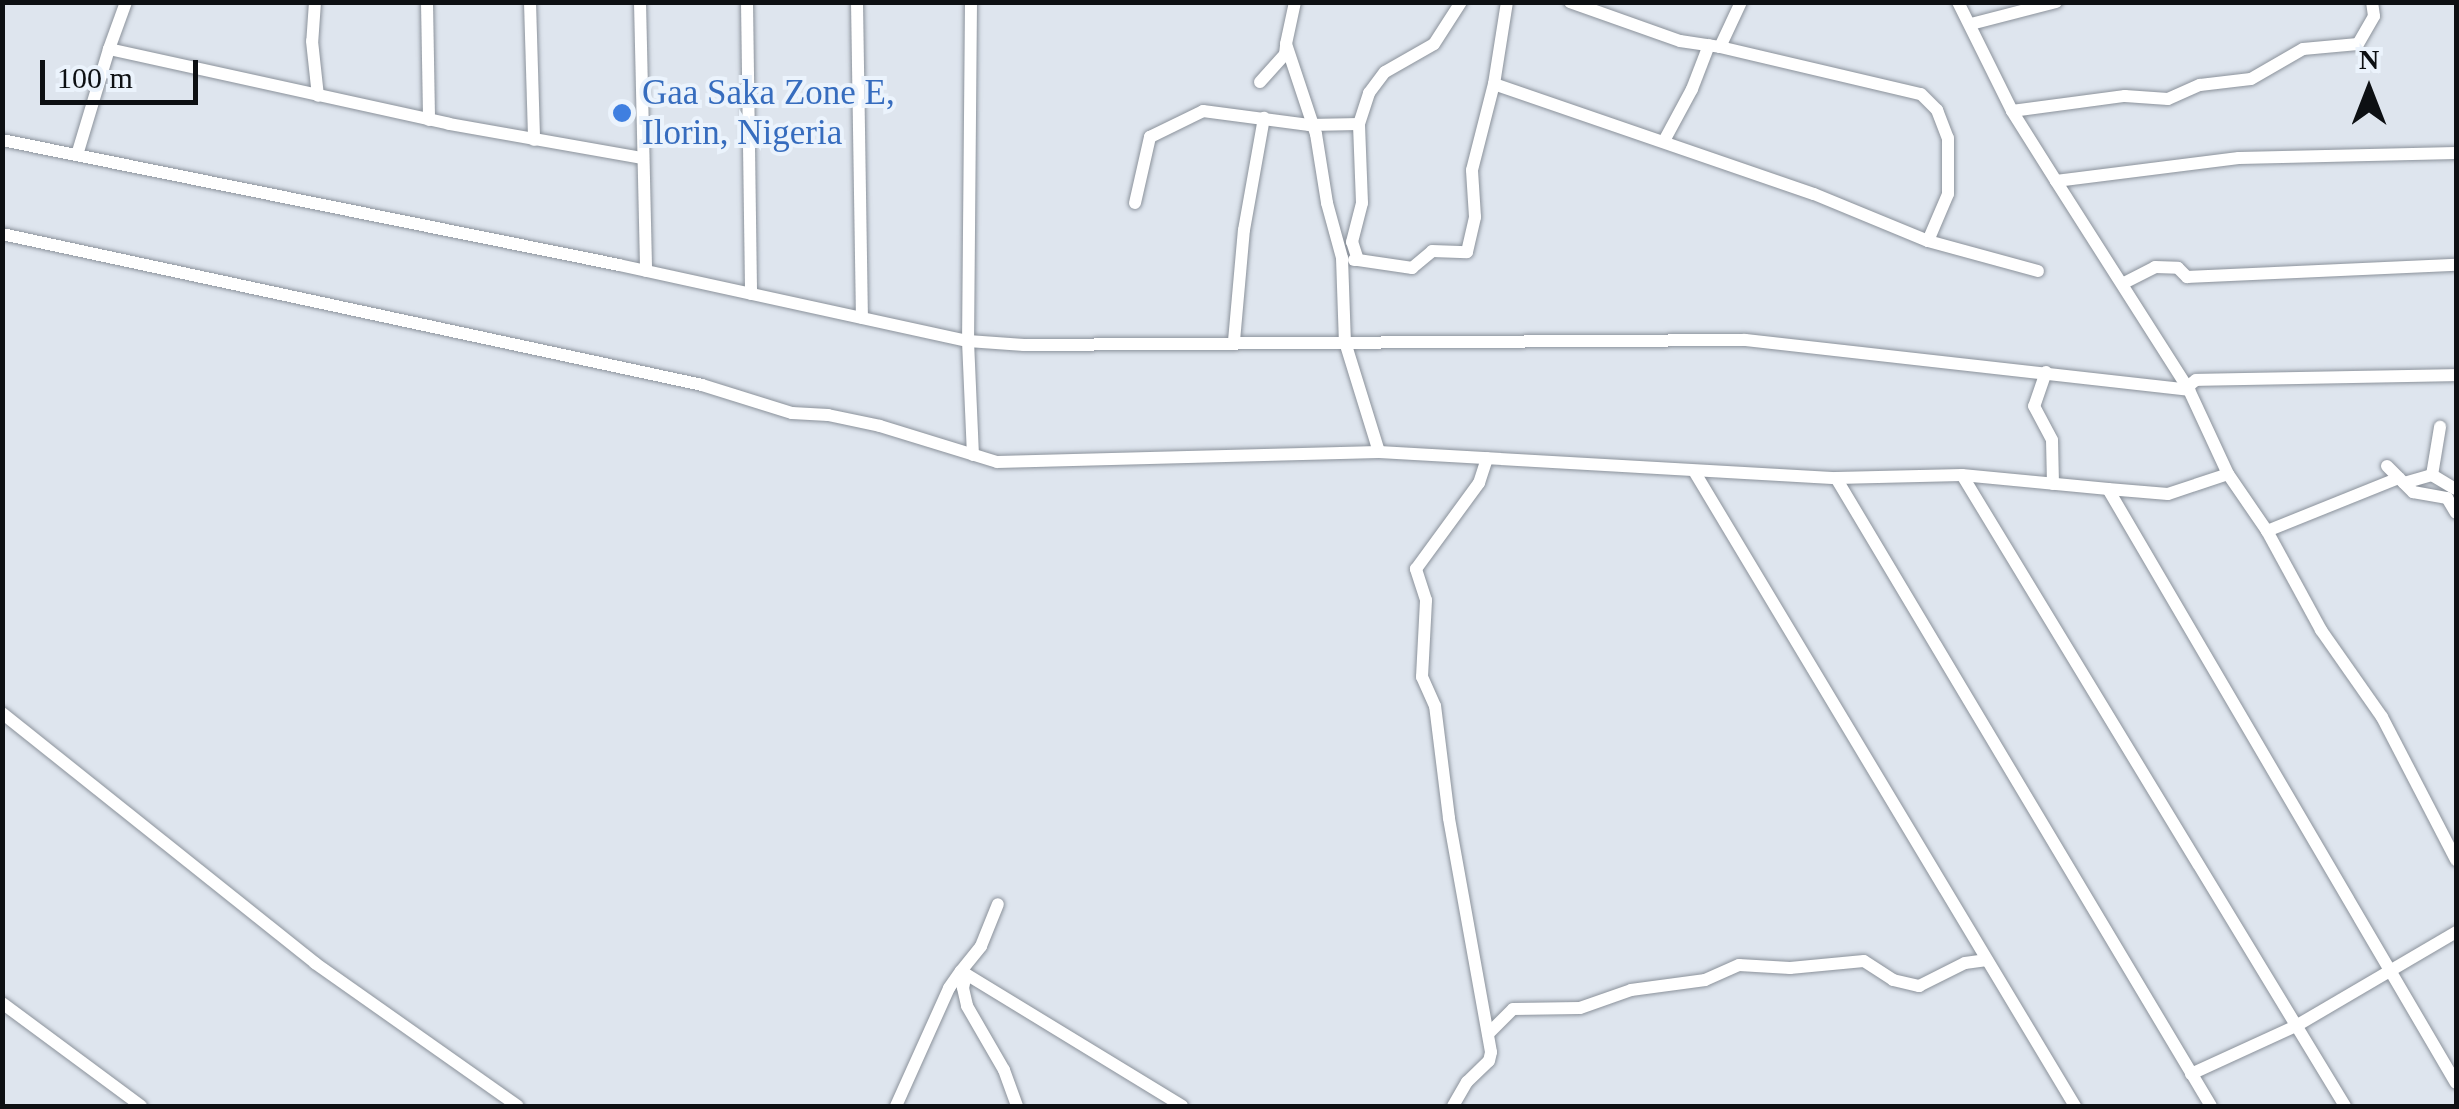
<!DOCTYPE html>
<style>
body{margin:0}
#map{position:relative;width:2459px;height:1109px;overflow:hidden;background:#dee5ee;font-family:Georgia,serif}
div>[style]{position:absolute}
.roads{filter:drop-shadow(0 0 2px #8b929b) drop-shadow(0 0 2px #8b929b)}
.minor>*{height:12px;margin:-6px;padding:0 6px;transform-origin:6px;border-radius:6px;background:#fff}
.dots>*{width:28px;height:28px;translate:-50% -50%;box-sizing:border-box;border:5px solid #ebf3fc;border-radius:50%}
span{translate:-50% -50%;white-space:nowrap;text-align:center;line-height:1.15;-webkit-text-stroke:8px #ebf3fc;paint-order:stroke}
.shop-label{font-size:35px;color:#366cbe}
.left{translate:0 -50%;text-align:left}
.frame{position:absolute;inset:0;border:5px solid #0d1013;pointer-events:none}
.north{position:absolute;left:2319px;top:40px;width:100px;height:100px;-webkit-text-stroke:8px #ebf3fc;paint-order:stroke;rotate:0deg;font-size:28px;font-weight:700;line-height:40px;text-align:center;color:#0d1013}
.north::after{content:'';display:block;margin:auto;width:35px;height:45px;background:#0d1013;clip-path:polygon(50% 0,100% 100%,50% 72%,0 100%)}
.scale{position:absolute;left:40px;top:60px;width:158px;height:45px;box-sizing:border-box;border:5px solid #0d1013;border-top:0;padding-left:12px;font-size:30px;line-height:35px;white-space:nowrap;color:#0d1013;-webkit-text-stroke:8px #ebf3fc;paint-order:stroke}
</style>
<div id="map">
<div class="roads">
<div class="minor">
<i style="left:315px;top:2px;width:39px;rotate:94deg"></i>
<i style="left:312px;top:41px;width:55px;rotate:83.8deg"></i>
<i style="left:427px;top:2px;width:118px;rotate:89deg"></i>
<i style="left:530px;top:2px;width:138px;rotate:88.3deg"></i>
<i style="left:640px;top:2px;width:269px;rotate:88.7deg"></i>
<i style="left:747px;top:2px;width:292px;rotate:89.2deg"></i>
<i style="left:857px;top:2px;width:316px;rotate:89.1deg"></i>
<i style="left:971px;top:2px;width:339px;rotate:90.5deg"></i>
<i style="left:968px;top:341px;width:114px;rotate:87.5deg"></i>
<i style="left:1295px;top:2px;width:43px;rotate:102.1deg"></i>
<i style="left:1286px;top:44px;width:95px;rotate:71.6deg"></i>
<i style="left:1316px;top:134px;width:70px;rotate:80.9deg"></i>
<i style="left:1327px;top:203px;width:57px;rotate:74.7deg"></i>
<i style="left:1342px;top:258px;width:84px;rotate:88deg"></i>
<i style="left:1345px;top:342px;width:115px;rotate:72.8deg"></i>
<i style="left:1570px;top:2px;width:117px;rotate:19.5deg"></i>
<i style="left:1680px;top:41px;width:40px;rotate:8.5deg"></i>
<i style="left:1720px;top:47px;width:206px;rotate:13.2deg"></i>
<i style="left:1921px;top:94px;width:23px;rotate:45deg"></i>
<i style="left:1937px;top:110px;width:30px;rotate:69deg"></i>
<i style="left:1948px;top:138px;width:56px;rotate:90deg"></i>
<i style="left:1948px;top:194px;width:51px;rotate:113.1deg"></i>
<i style="left:1958px;top:2px;width:122px;rotate:63.6deg"></i>
<i style="left:2012px;top:111px;width:83px;rotate:57.8deg"></i>
<i style="left:2056px;top:181px;width:184px;rotate:-7.2deg"></i>
<i style="left:2239px;top:158px;width:217px;rotate:-1.3deg"></i>
<i style="left:1971px;top:24px;width:88px;rotate:-14.5deg"></i>
<i style="left:1720px;top:47px;width:50px;rotate:-65deg"></i>
<i style="left:109px;top:49px;width:50px;rotate:-70.1deg"></i>
<i style="left:1260px;top:82px;width:38px;rotate:-48deg"></i>
<i style="left:1285px;top:54px;width:8px;rotate:-83deg"></i>
<i style="left:1494px;top:84px;width:338px;rotate:19deg"></i>
<i style="left:1814px;top:194px;width:123px;rotate:22.4deg"></i>
<i style="left:1928px;top:241px;width:114px;rotate:15.3deg"></i>
<i style="left:2012px;top:111px;width:114px;rotate:-7.6deg"></i>
<i style="left:2125px;top:96px;width:43px;rotate:4deg"></i>
<i style="left:2168px;top:99px;width:35px;rotate:-24deg"></i>
<i style="left:2200px;top:85px;width:51px;rotate:-6.7deg"></i>
<i style="left:2251px;top:79px;width:60px;rotate:-30deg"></i>
<i style="left:2303px;top:49px;width:55px;rotate:-5.2deg"></i>
<i style="left:2358px;top:44px;width:32px;rotate:-60deg"></i>
<i style="left:2374px;top:16px;width:14px;rotate:-98deg"></i>
<i style="left:2px;top:140px;width:630px;rotate:11.45deg"></i>
<i style="left:619px;top:265px;width:357px;rotate:12.3deg"></i>
<i style="left:968px;top:341px;width:56px;rotate:4.1deg"></i>
<i style="left:1024px;top:345px;width:721px;rotate:-0.4deg"></i>
<i style="left:1745px;top:340px;width:447px;rotate:6.4deg"></i>
<i style="left:1664px;top:141px;width:59px;rotate:-61.7deg"></i>
<i style="left:1692px;top:89px;width:47px;rotate:-68.9deg"></i>
<i style="left:77px;top:155px;width:111px;rotate:-73.2deg"></i>
<i style="left:109px;top:49px;width:348px;rotate:12.4deg"></i>
<i style="left:449px;top:124px;width:195px;rotate:10deg"></i>
<i style="left:2056px;top:181px;width:248px;rotate:57.5deg"></i>
<i style="left:2189px;top:390px;width:93px;rotate:65.1deg"></i>
<i style="left:2228px;top:474px;width:69px;rotate:55.6deg"></i>
<i style="left:2267px;top:531px;width:113px;rotate:61.4deg"></i>
<i style="left:2321px;top:630px;width:106px;rotate:55deg"></i>
<i style="left:2382px;top:717px;width:161px;rotate:62.6deg"></i>
<i style="left:1135px;top:203px;width:68px;rotate:-77.2deg"></i>
<i style="left:1150px;top:137px;width:59px;rotate:-26.1deg"></i>
<i style="left:1203px;top:111px;width:107px;rotate:7.5deg"></i>
<i style="left:1309px;top:125px;width:50px;rotate:-1.1deg"></i>
<i style="left:2px;top:234px;width:716px;rotate:12.17deg"></i>
<i style="left:702px;top:385px;width:94px;rotate:17.3deg"></i>
<i style="left:792px;top:413px;width:36px;rotate:3deg"></i>
<i style="left:828px;top:415px;width:53px;rotate:11.9deg"></i>
<i style="left:880px;top:426px;width:122px;rotate:17.1deg"></i>
<i style="left:997px;top:462px;width:382px;rotate:-1.5deg"></i>
<i style="left:1379px;top:452px;width:458px;rotate:3.3deg"></i>
<i style="left:1836px;top:478px;width:126px;rotate:-1.4deg"></i>
<i style="left:1962px;top:475px;width:147px;rotate:5.5deg"></i>
<i style="left:2108px;top:489px;width:688px;rotate:59.64deg"></i>
<i style="left:1354px;top:260px;width:4px"></i>
<i style="left:1358px;top:260px;width:19px;rotate:-108deg"></i>
<i style="left:1352px;top:242px;width:40px;rotate:-75.6deg"></i>
<i style="left:1362px;top:203px;width:79px;rotate:-92.2deg"></i>
<i style="left:1359px;top:124px;width:33px;rotate:-72deg"></i>
<i style="left:1369px;top:93px;width:26px;rotate:-53deg"></i>
<i style="left:1385px;top:72px;width:56px;rotate:-29.7deg"></i>
<i style="left:1434px;top:44px;width:50px;rotate:-57.3deg"></i>
<i style="left:1358px;top:260px;width:55px;rotate:8.4deg"></i>
<i style="left:1412px;top:268px;width:26px;rotate:-40deg"></i>
<i style="left:1432px;top:251px;width:35px;rotate:2deg"></i>
<i style="left:1467px;top:252px;width:36px;rotate:-77deg"></i>
<i style="left:1475px;top:217px;width:47px;rotate:-93.7deg"></i>
<i style="left:1472px;top:170px;width:89px;rotate:-75.7deg"></i>
<i style="left:1494px;top:84px;width:83px;rotate:-81deg"></i>
<i style="left:2124px;top:283px;width:35px;rotate:-27deg"></i>
<i style="left:2155px;top:267px;width:23px;rotate:2deg"></i>
<i style="left:2178px;top:268px;width:13px;rotate:45deg"></i>
<i style="left:2187px;top:277px;width:269px;rotate:-2.6deg"></i>
<i style="left:1234px;top:341px;width:111px;rotate:-84.9deg"></i>
<i style="left:1244px;top:230px;width:114px;rotate:-79.9deg"></i>
<i style="left:2046px;top:372px;width:36px;rotate:109deg"></i>
<i style="left:2034px;top:406px;width:38px;rotate:62deg"></i>
<i style="left:2052px;top:440px;width:44px;rotate:88.7deg"></i>
<i style="left:2187px;top:387px;width:11px;rotate:-38deg"></i>
<i style="left:2196px;top:380px;width:260px;rotate:-1.1deg"></i>
<i style="left:2387px;top:466px;width:37px;rotate:45deg"></i>
<i style="left:2413px;top:492px;width:35px;rotate:10deg"></i>
<i style="left:2447px;top:498px;width:17px;rotate:59deg"></i>
<i style="left:1694px;top:471px;width:741px;rotate:59.04deg"></i>
<i style="left:1962px;top:475px;width:738px;rotate:58.74deg"></i>
<i style="left:2432px;top:475px;width:26px;rotate:31deg"></i>
<i style="left:1836px;top:478px;width:731px;rotate:59.16deg"></i>
<i style="left:2404px;top:483px;width:29px;rotate:-16deg"></i>
<i style="left:2432px;top:475px;width:49px;rotate:-80.5deg"></i>
<i style="left:2108px;top:489px;width:60px;rotate:4.8deg"></i>
<i style="left:2168px;top:494px;width:63px;rotate:-18.4deg"></i>
<i style="left:2267px;top:531px;width:142px;rotate:-21.9deg"></i>
<i style="left:2px;top:713px;width:401px;rotate:38.6deg"></i>
<i style="left:315px;top:963px;width:248px;rotate:35.2deg"></i>
<i style="left:961px;top:971px;width:32px;rotate:-51deg"></i>
<i style="left:981px;top:946px;width:45px;rotate:-68deg"></i>
<i style="left:966px;top:974px;width:14px;rotate:102deg"></i>
<i style="left:963px;top:988px;width:18px;rotate:77deg"></i>
<i style="left:967px;top:1006px;width:74px;rotate:60deg"></i>
<i style="left:1004px;top:1070px;width:38px;rotate:70deg"></i>
<i style="left:2px;top:1003px;width:173px;rotate:36.5deg"></i>
<i style="left:1488px;top:1034px;width:35px;rotate:-45deg"></i>
<i style="left:1513px;top:1009px;width:67px;rotate:-0.9deg"></i>
<i style="left:1580px;top:1008px;width:54px;rotate:-19.4deg"></i>
<i style="left:1631px;top:990px;width:75px;rotate:-7.7deg"></i>
<i style="left:1705px;top:980px;width:37px;rotate:-24deg"></i>
<i style="left:1739px;top:965px;width:51px;rotate:3.4deg"></i>
<i style="left:1790px;top:968px;width:74px;rotate:-5.4deg"></i>
<i style="left:1864px;top:961px;width:35px;rotate:33deg"></i>
<i style="left:1893px;top:980px;width:27px;rotate:13deg"></i>
<i style="left:1919px;top:986px;width:51px;rotate:-26.6deg"></i>
<i style="left:1965px;top:963px;width:22px;rotate:-8deg"></i>
<i style="left:2191px;top:1074px;width:115px;rotate:-24.6deg"></i>
<i style="left:2296px;top:1026px;width:186px;rotate:-30.4deg"></i>
<i style="left:896px;top:1106px;width:129px;rotate:-65.8deg"></i>
<i style="left:949px;top:988px;width:21px;rotate:-55deg"></i>
<i style="left:961px;top:971px;width:259px;rotate:31.4deg"></i>
<i style="left:1453px;top:1106px;width:28px;rotate:-60deg"></i>
<i style="left:1467px;top:1082px;width:30px;rotate:-44deg"></i>
<i style="left:1489px;top:1061px;width:9px;rotate:-77deg"></i>
<i style="left:1491px;top:1052px;width:238px;rotate:-100.2deg"></i>
<i style="left:1449px;top:818px;width:113px;rotate:-97.1deg"></i>
<i style="left:1435px;top:706px;width:32px;rotate:-114deg"></i>
<i style="left:1422px;top:677px;width:77px;rotate:-87deg"></i>
<i style="left:1426px;top:600px;width:33px;rotate:-108deg"></i>
<i style="left:1416px;top:569px;width:107px;rotate:-53.8deg"></i>
<i style="left:1479px;top:483px;width:26px;rotate:-72deg"></i>
</div>
</div>
<div class="dots">
<i style="left:622px;top:113px;background:#3f7fe0"></i>
</div>
<div class="shop-label">
<span class="left" style="left:642px;top:113px">Gaa Saka Zone E,<br>Ilorin, Nigeria</span>
</div>
<div class="frame"></div>
<div class="north">N</div>
<div class="scale">100 m</div>
</div>
